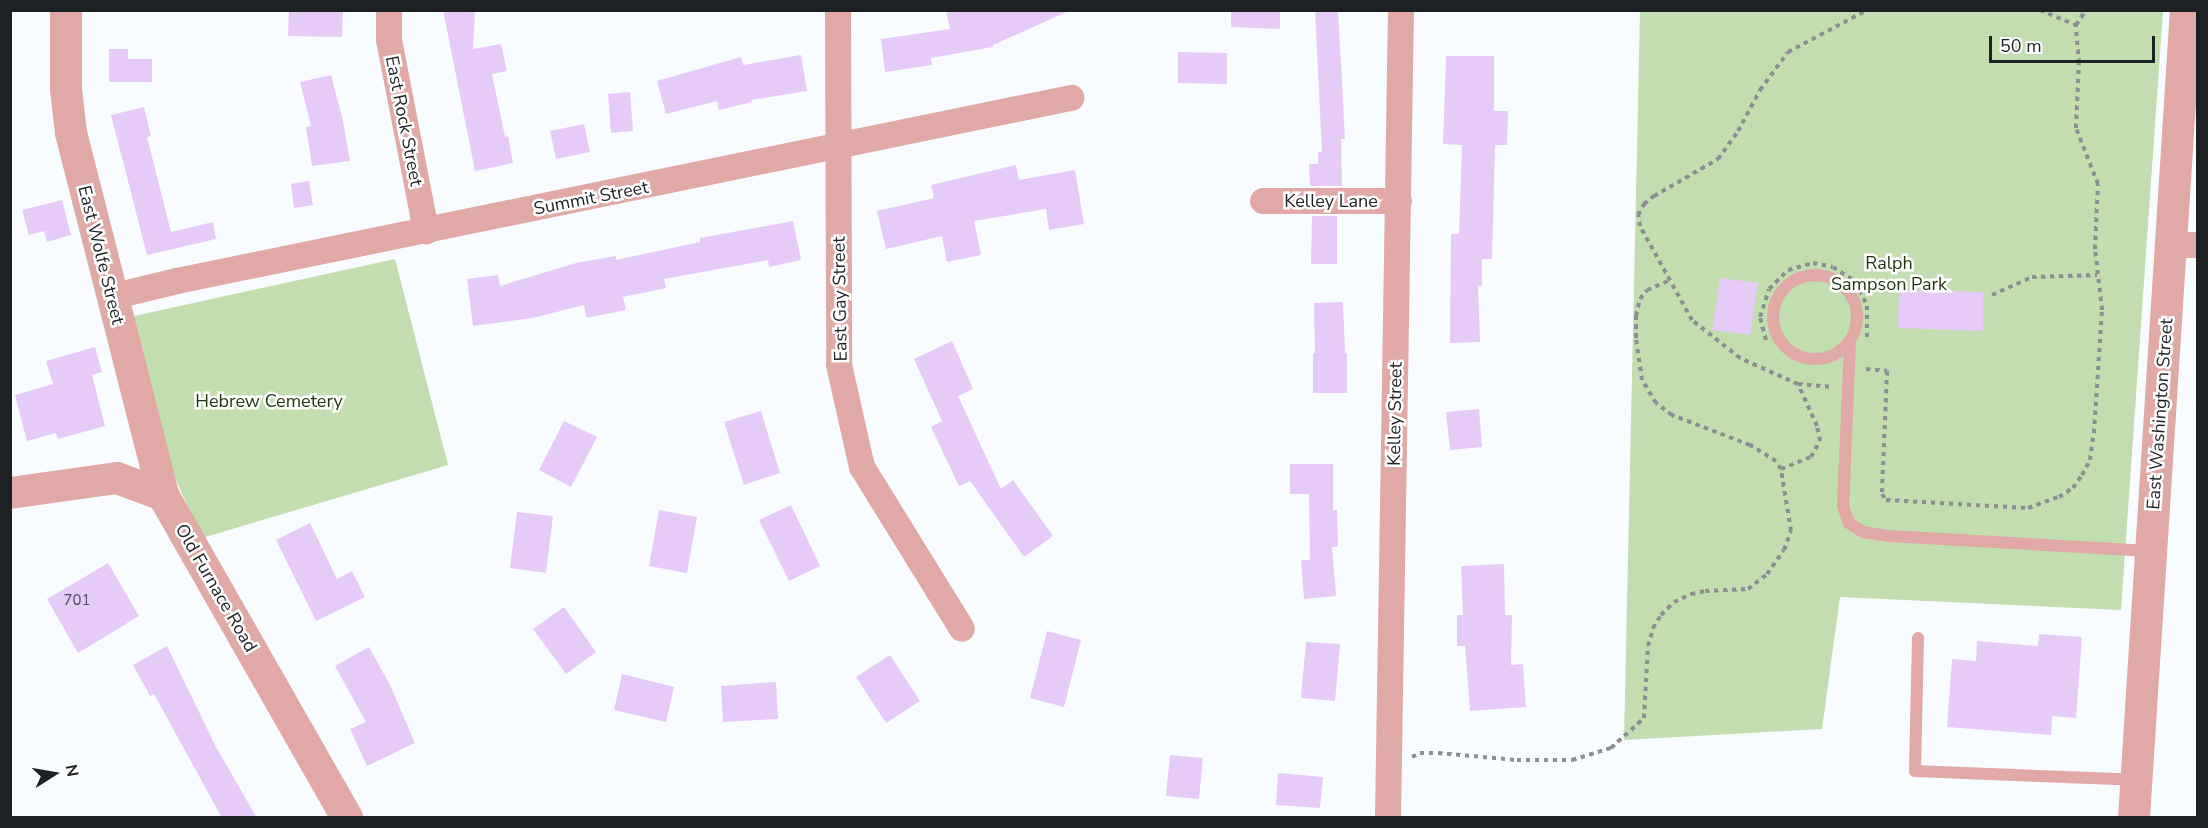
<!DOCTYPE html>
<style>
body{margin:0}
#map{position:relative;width:2208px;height:828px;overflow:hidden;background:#f9fcfe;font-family:"Nunito Sans",sans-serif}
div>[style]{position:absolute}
.green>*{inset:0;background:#c2ddb0}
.building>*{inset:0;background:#e6caf7}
.path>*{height:4px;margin-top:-2px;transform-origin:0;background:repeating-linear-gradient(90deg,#8c8f91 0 4.5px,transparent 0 9px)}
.service>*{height:12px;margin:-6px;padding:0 6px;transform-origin:6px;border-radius:6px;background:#e0a9a5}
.service>.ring{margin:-6px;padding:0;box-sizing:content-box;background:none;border:12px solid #e0a9a5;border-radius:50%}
.minor>*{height:26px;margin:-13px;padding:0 13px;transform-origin:13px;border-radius:13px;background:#e0a9a5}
.tertiary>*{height:32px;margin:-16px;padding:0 16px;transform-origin:16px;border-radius:16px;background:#e0a9a5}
span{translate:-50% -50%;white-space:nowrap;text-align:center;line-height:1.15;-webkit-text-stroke:5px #fff;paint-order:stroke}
.number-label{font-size:15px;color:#504b58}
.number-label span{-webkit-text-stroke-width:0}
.street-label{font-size:18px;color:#1e2123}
.park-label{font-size:18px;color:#1f340b}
.frame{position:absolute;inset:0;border:12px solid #1e2123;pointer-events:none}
.north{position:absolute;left:24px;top:744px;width:60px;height:60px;-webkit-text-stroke:4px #fff;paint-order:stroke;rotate:79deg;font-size:16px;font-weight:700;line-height:24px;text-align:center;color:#1e2123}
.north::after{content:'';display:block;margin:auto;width:21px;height:27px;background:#1e2123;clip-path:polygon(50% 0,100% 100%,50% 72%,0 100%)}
.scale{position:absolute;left:1989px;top:36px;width:166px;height:27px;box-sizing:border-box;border:3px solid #1e2123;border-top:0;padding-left:8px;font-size:18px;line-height:21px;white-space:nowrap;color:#1e2123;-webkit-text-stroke:4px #fff;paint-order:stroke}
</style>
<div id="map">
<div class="green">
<i style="clip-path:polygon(1640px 11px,2163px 11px,2121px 610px,1840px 597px,1822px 729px,1624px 740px)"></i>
<i style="clip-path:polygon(395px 259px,448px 465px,202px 538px,168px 462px,134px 316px)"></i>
</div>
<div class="building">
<i style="clip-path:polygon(289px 10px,343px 10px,342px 37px,288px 36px)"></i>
<i style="clip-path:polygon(443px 10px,475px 10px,473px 49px,501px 44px,507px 71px,492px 74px,505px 137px,508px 136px,513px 163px,475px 171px)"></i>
<i style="clip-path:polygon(946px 10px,1071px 10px,993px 45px,993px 47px,931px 58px,932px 65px,885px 72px,881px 39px,950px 29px)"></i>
<i style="clip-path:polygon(1231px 10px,1280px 10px,1280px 29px,1231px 27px)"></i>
<i style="clip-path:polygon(1315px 10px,1338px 10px,1345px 139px,1341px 139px,1342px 186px,1310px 186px,1309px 164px,1318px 164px,1318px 152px,1322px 152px)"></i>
<i style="clip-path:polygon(109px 49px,128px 49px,128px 59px,152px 59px,152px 82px,109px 82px)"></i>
<i style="clip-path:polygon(1178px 52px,1227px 53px,1227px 84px,1178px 83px)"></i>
<i style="clip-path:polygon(801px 55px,807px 91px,751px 100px,752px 102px,719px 110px,717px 101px,666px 114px,657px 81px,741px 57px,743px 65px)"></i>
<i style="clip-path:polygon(1446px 56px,1494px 56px,1494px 111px,1508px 111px,1507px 145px,1495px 145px,1492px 259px,1482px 259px,1482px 286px,1478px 286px,1480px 342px,1450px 343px,1451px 234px,1459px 234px,1462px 145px,1443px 144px)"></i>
<i style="clip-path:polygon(331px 75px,343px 121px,350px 161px,312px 166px,306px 127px,311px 126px,300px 82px)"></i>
<i style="clip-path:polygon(630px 92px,633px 131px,611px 133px,608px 94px)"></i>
<i style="clip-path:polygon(144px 107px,151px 136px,147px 137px,171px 232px,213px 222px,216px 239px,147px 255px,111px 115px)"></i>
<i style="clip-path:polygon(584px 124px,590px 152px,556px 159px,550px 131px)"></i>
<i style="clip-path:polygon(1016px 165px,1019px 180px,1075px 170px,1084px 224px,1049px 230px,1046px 209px,974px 221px,981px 255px,947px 262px,942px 236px,886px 249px,877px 211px,934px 198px,931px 185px)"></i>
<i style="clip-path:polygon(309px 181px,313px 205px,294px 208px,291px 184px)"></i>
<i style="clip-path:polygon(62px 200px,71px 235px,47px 242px,44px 231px,29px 235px,22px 210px)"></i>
<i style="clip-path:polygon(1312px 216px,1337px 216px,1337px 264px,1311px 264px)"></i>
<i style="clip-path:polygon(793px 221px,801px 260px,769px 267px,768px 260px,664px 279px,666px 288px,623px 297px,626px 310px,586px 318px,584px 305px,533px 318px,473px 326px,467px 279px,498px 275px,500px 286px,576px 263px,616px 256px,616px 260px,700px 242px,700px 238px)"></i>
<i style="clip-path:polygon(1720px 278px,1758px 283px,1750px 335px,1712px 330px)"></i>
<i style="clip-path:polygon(1899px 289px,1983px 292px,1983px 331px,1898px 328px)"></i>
<i style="clip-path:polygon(1343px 302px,1345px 353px,1347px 353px,1347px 393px,1313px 393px,1313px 353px,1315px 353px,1314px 303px)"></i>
<i style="clip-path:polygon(952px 341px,973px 389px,958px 396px,1001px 489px,1013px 480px,1053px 536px,1024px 557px,970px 481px,959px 486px,931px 427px,942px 421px,914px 359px)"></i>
<i style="clip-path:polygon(95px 347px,102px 372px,92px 375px,105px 426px,58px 439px,56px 433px,27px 441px,15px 395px,53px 384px,46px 361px)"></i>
<i style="clip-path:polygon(1479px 409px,1482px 447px,1450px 450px,1446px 412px)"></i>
<i style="clip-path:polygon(761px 411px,780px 473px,744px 485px,724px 422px)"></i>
<i style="clip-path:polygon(564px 421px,597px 437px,571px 487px,539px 470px)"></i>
<i style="clip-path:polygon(1290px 464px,1333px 464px,1333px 510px,1337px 510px,1338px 547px,1332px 547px,1336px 596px,1304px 599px,1301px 560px,1310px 560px,1309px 494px,1290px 494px)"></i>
<i style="clip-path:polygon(791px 505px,820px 566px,789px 581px,759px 520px)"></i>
<i style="clip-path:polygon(659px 510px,697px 517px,687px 573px,649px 566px)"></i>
<i style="clip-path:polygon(517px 512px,553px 516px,546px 573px,510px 568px)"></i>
<i style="clip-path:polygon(310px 523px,337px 579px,352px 571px,365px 597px,316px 621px,276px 540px)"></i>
<i style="clip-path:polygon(108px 563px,139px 616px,78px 653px,47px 599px)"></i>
<i style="clip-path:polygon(1504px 564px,1505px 615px,1512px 615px,1511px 665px,1523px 664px,1526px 707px,1470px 711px,1465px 646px,1457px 646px,1457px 615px,1463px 615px,1461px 566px)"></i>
<i style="clip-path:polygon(564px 607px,596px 652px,566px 674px,533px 629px)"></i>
<i style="clip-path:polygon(1047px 631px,1081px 640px,1064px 707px,1030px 698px)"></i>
<i style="clip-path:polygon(2039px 634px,2082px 637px,2076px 718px,2052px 716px,2051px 735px,1947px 727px,1952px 659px,1976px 661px,1977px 641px,2038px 646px)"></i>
<i style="clip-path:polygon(1306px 642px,1340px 644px,1335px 701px,1301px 698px)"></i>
<i style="clip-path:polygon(167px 646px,216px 747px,257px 818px,222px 818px,154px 694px,150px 696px,133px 665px)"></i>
<i style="clip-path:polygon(369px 647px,390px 685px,415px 743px,367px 766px,350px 729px,366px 722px,335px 666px)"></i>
<i style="clip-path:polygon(890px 655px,920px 701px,886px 723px,856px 677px)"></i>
<i style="clip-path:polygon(622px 674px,674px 687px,666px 722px,614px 710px)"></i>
<i style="clip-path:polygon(776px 682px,778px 719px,723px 722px,721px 686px)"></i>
<i style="clip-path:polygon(1170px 755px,1203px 758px,1199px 799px,1166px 796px)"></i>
<i style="clip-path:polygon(1278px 773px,1323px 777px,1320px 808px,1276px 805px)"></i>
</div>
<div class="path">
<i style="left:2040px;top:10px;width:39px;rotate:23deg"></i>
<i style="left:1857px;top:284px;width:47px"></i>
<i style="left:1992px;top:295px;width:44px;rotate:-24.2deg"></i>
<i style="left:2032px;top:277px;width:65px;rotate:-1.8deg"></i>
<i style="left:1766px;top:340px;width:24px;rotate:-105deg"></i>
<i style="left:1760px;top:317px;width:29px;rotate:-72deg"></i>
<i style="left:1769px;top:289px;width:27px;rotate:-45deg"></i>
<i style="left:1788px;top:270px;width:26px;rotate:-16deg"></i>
<i style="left:1813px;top:263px;width:20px;rotate:11deg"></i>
<i style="left:1833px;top:267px;width:27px;rotate:33deg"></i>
<i style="left:1856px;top:282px;width:26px;rotate:65deg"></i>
<i style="left:1867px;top:306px;width:31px;rotate:90deg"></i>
<i style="left:1866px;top:369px;width:21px;rotate:5deg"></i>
<i style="left:1887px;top:371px;width:117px;rotate:92.4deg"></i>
<i style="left:1882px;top:488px;width:6px;rotate:90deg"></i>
<i style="left:1882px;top:494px;width:7px;rotate:56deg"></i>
<i style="left:1886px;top:500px;width:142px;rotate:3.2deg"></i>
<i style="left:2028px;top:508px;width:33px;rotate:-20deg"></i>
<i style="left:2059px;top:497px;width:17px;rotate:-33deg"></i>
<i style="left:2073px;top:488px;width:16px;rotate:-55deg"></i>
<i style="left:2082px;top:475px;width:17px;rotate:-62deg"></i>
<i style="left:2090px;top:460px;width:27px;rotate:-82deg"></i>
<i style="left:2094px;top:433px;width:123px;rotate:-86.3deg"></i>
<i style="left:2102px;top:310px;width:61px;rotate:-96.5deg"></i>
<i style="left:2095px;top:249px;width:65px;rotate:-87.4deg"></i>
<i style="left:2098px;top:184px;width:60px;rotate:-111.4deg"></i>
<i style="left:2076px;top:128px;width:65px;rotate:-87.4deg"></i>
<i style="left:2079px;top:63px;width:38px;rotate:-95deg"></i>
<i style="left:2076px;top:25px;width:18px;rotate:-56deg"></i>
<i style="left:1798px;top:384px;width:35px;rotate:5deg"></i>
<i style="left:1781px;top:469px;width:32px;rotate:-22deg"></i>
<i style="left:1811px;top:457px;width:18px;rotate:-61deg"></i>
<i style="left:1820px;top:441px;width:15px;rotate:-101deg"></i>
<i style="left:1817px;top:426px;width:46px;rotate:-114.3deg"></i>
<i style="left:1798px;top:384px;width:64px;rotate:-155.9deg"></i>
<i style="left:1740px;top:358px;width:61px;rotate:-141.6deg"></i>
<i style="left:1692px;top:320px;width:107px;rotate:-119deg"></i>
<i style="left:1640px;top:226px;width:11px;rotate:-100deg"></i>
<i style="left:1638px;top:215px;width:13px;rotate:-61deg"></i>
<i style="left:1644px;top:204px;width:13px;rotate:-39deg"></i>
<i style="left:1654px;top:196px;width:74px;rotate:-30deg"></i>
<i style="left:1718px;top:159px;width:34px;rotate:-54deg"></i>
<i style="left:1738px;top:131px;width:47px;rotate:-61.8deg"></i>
<i style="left:1760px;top:90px;width:47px;rotate:-53.6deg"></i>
<i style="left:1788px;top:52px;width:89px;rotate:-28deg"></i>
<i style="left:1412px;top:757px;width:9px;rotate:-27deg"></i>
<i style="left:1420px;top:753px;width:18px"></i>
<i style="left:1438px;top:753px;width:79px;rotate:5.1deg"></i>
<i style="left:1517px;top:760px;width:55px"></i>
<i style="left:1572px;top:760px;width:41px;rotate:-17.1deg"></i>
<i style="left:1611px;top:748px;width:45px;rotate:-42.3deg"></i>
<i style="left:1644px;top:718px;width:72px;rotate:-86.8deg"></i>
<i style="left:1648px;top:646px;width:19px;rotate:-74deg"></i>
<i style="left:1653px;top:628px;width:15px;rotate:-58deg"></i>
<i style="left:1661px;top:615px;width:18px;rotate:-45deg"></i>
<i style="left:1674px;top:602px;width:19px;rotate:-25deg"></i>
<i style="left:1691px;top:594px;width:14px;rotate:-12deg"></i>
<i style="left:1705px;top:591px;width:43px;rotate:-2.7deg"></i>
<i style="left:1748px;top:589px;width:24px;rotate:-38deg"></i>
<i style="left:1767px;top:574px;width:29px;rotate:-55deg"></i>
<i style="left:1784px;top:550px;width:20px;rotate:-70deg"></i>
<i style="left:1791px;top:531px;width:63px;rotate:-99.2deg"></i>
<i style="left:1781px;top:469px;width:9px;rotate:-122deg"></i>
<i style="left:1776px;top:461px;width:31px;rotate:-148deg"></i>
<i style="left:1750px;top:445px;width:84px;rotate:-159deg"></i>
<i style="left:1672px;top:415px;width:20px;rotate:-143deg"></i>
<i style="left:1656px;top:403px;width:27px;rotate:-121deg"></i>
<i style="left:1642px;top:380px;width:42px;rotate:-98.1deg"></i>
<i style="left:1636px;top:338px;width:22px;rotate:-90deg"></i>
<i style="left:1636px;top:316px;width:17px;rotate:-77deg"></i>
<i style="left:1640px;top:299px;width:11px;rotate:-52deg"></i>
<i style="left:1647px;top:290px;width:25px;rotate:-23deg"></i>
</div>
<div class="service">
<i class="ring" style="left:1773px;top:275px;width:72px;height:72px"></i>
<i style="left:1850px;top:341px;width:165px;rotate:92.4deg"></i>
<i style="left:1843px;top:506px;width:18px;rotate:71deg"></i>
<i style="left:1849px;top:523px;width:17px;rotate:33deg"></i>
<i style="left:1863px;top:532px;width:26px;rotate:9deg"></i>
<i style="left:1889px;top:536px;width:261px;rotate:3.3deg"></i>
<i style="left:1918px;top:638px;width:133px;rotate:91.3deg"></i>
<i style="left:1915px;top:771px;width:220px;rotate:2.3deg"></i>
</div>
<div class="minor">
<i style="left:389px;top:10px;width:30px;rotate:90deg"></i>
<i style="left:389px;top:40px;width:195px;rotate:79deg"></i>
<i style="left:838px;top:10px;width:355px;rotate:89.8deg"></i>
<i style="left:839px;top:365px;width:105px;rotate:77.3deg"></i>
<i style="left:862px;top:467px;width:190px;rotate:58.3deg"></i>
<i style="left:1263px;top:201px;width:136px"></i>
<i style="left:2171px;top:245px;width:27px"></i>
<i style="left:111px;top:297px;width:68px;rotate:-13.6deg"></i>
<i style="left:177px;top:281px;width:913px;rotate:-11.57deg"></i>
<i style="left:1388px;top:818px;width:808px;rotate:-89.08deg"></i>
</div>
<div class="tertiary">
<i style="left:66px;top:10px;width:79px;rotate:90deg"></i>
<i style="left:66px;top:89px;width:44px;rotate:83.5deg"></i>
<i style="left:71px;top:133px;width:374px;rotate:75.7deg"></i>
<i style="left:10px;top:493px;width:108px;rotate:-8deg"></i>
<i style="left:117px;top:478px;width:49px;rotate:20.3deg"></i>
<i style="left:163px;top:495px;width:372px;rotate:60.3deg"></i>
<i style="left:2134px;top:818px;width:810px;rotate:-86.32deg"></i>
</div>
<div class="number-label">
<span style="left:77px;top:601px">701</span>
</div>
<div class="street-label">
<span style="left:404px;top:121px;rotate:79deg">East Rock Street</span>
<span style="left:591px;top:198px;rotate:-11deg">Summit Street</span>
<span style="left:1331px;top:201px">Kelley Lane</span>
<span style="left:101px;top:255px;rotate:76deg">East Wolfe Street</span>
<span style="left:840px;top:299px;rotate:-91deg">East Gay Street</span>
<span style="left:1395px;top:414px;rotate:-89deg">Kelley Street</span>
<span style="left:2160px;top:414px;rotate:-86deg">East Washington Street</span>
<span style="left:216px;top:588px;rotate:60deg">Old Furnace Road</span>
</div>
<div class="park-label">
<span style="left:1889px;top:274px">Ralph<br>Sampson Park</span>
<span style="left:269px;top:401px">Hebrew Cemetery</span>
</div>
<div class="frame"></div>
<div class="north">N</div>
<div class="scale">50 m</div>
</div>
